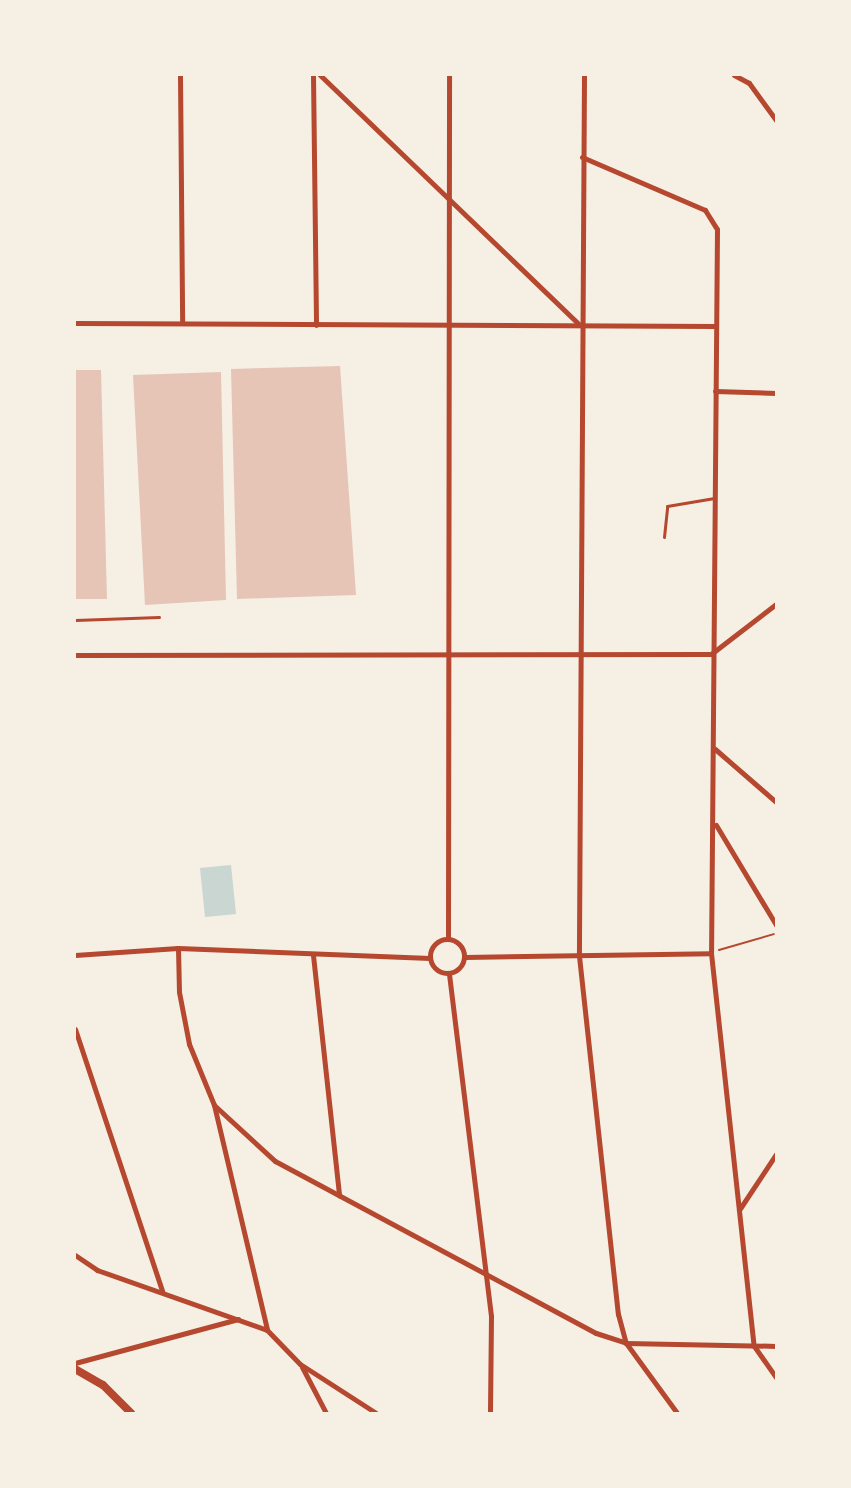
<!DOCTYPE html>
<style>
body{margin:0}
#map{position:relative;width:851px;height:1488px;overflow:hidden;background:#f6efe4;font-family:"Space Grotesk",sans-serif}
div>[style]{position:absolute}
.water>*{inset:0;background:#c9d6d2}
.building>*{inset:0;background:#e6c5b7}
.path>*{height:2px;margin:-1px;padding:0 1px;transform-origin:1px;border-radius:1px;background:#b5482f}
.service>*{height:3px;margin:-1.5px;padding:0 1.5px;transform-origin:1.5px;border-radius:1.5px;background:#b5482f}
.minor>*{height:5px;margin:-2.5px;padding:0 2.5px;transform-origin:2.5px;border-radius:2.5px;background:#b5482f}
.minor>.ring{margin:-2.5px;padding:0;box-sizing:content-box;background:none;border:5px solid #b5482f;border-radius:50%}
.secondary>*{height:8px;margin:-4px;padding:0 4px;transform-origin:4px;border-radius:4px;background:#b5482f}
span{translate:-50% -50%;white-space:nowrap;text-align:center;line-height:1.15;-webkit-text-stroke:6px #f6efe4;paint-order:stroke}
.frame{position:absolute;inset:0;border:76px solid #f6efe4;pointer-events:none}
</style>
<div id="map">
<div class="water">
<i style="clip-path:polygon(231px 865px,236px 914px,205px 917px,200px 868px)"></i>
</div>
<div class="building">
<i style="clip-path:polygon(340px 366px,356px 595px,237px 599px,231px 369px)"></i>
<i style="clip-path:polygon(75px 370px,101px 370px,107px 599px,75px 599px)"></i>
<i style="clip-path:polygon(221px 372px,226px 600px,145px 605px,133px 375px)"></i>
</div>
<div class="path">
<i style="left:719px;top:950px;width:57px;rotate:-16.2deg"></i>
</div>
<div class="service">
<i style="left:664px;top:537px;width:31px;rotate:-84deg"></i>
<i style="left:667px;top:506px;width:48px;rotate:-9.7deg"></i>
<i style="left:75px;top:620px;width:84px;rotate:-2deg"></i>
</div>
<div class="minor">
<i style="left:180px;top:75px;width:248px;rotate:89.5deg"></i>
<i style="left:313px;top:75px;width:250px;rotate:89.3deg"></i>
<i style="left:320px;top:75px;width:359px;rotate:43.9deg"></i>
<i style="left:584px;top:75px;width:881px;rotate:90.33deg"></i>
<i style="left:579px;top:956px;width:360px;rotate:83.8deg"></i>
<i style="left:618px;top:1314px;width:30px;rotate:75deg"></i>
<i style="left:626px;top:1343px;width:87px;rotate:53.9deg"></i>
<i style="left:734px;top:75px;width:17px;rotate:28deg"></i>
<i style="left:749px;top:83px;width:46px;rotate:53.9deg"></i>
<i style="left:582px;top:157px;width:134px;rotate:23.3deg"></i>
<i style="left:705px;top:210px;width:22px;rotate:58deg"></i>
<i style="left:717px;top:229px;width:724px;rotate:90.47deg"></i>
<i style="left:711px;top:953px;width:395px;rotate:83.8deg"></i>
<i style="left:754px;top:1346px;width:38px;rotate:55deg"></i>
<i style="left:75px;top:323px;width:641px;rotate:0.27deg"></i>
<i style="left:715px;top:391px;width:61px;rotate:1.9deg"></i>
<i style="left:711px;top:654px;width:82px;rotate:-37.6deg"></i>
<i style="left:75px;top:655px;width:636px;rotate:-0.09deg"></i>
<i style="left:715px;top:749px;width:81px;rotate:41deg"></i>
<i style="left:716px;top:825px;width:117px;rotate:59deg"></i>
<i class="ring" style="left:430px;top:939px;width:29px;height:29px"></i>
<i style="left:448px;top:939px;width:864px;rotate:-89.93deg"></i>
<i style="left:178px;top:948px;width:44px;rotate:88.7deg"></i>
<i style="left:179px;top:992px;width:53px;rotate:79.1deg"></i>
<i style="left:189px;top:1044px;width:66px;rotate:67.7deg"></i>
<i style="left:214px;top:1105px;width:231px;rotate:76.7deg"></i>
<i style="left:75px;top:955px;width:103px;rotate:-3.9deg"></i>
<i style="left:178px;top:948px;width:252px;rotate:2.3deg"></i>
<i style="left:313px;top:955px;width:242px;rotate:83.8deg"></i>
<i style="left:465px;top:957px;width:246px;rotate:-0.9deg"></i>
<i style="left:449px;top:974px;width:345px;rotate:83deg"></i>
<i style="left:491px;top:1316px;width:97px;rotate:90.6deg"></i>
<i style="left:75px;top:1029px;width:276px;rotate:71.6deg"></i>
<i style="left:214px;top:1105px;width:83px;rotate:42.6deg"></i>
<i style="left:275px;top:1161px;width:364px;rotate:28.2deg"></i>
<i style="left:596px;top:1333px;width:32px;rotate:18deg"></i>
<i style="left:626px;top:1343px;width:150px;rotate:1.1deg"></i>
<i style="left:739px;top:1210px;width:67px;rotate:-56.5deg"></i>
<i style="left:75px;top:1255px;width:27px;rotate:34deg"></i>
<i style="left:97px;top:1270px;width:180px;rotate:19.4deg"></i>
<i style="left:267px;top:1330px;width:47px;rotate:45.9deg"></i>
<i style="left:300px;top:1364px;width:90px;rotate:32.8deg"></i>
<i style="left:75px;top:1363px;width:169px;rotate:-15.1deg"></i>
<i style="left:302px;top:1367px;width:52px;rotate:62.4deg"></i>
</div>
<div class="secondary">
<i style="left:75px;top:1369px;width:32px;rotate:30deg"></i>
<i style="left:103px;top:1385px;width:40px;rotate:45deg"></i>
</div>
<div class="frame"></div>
</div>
